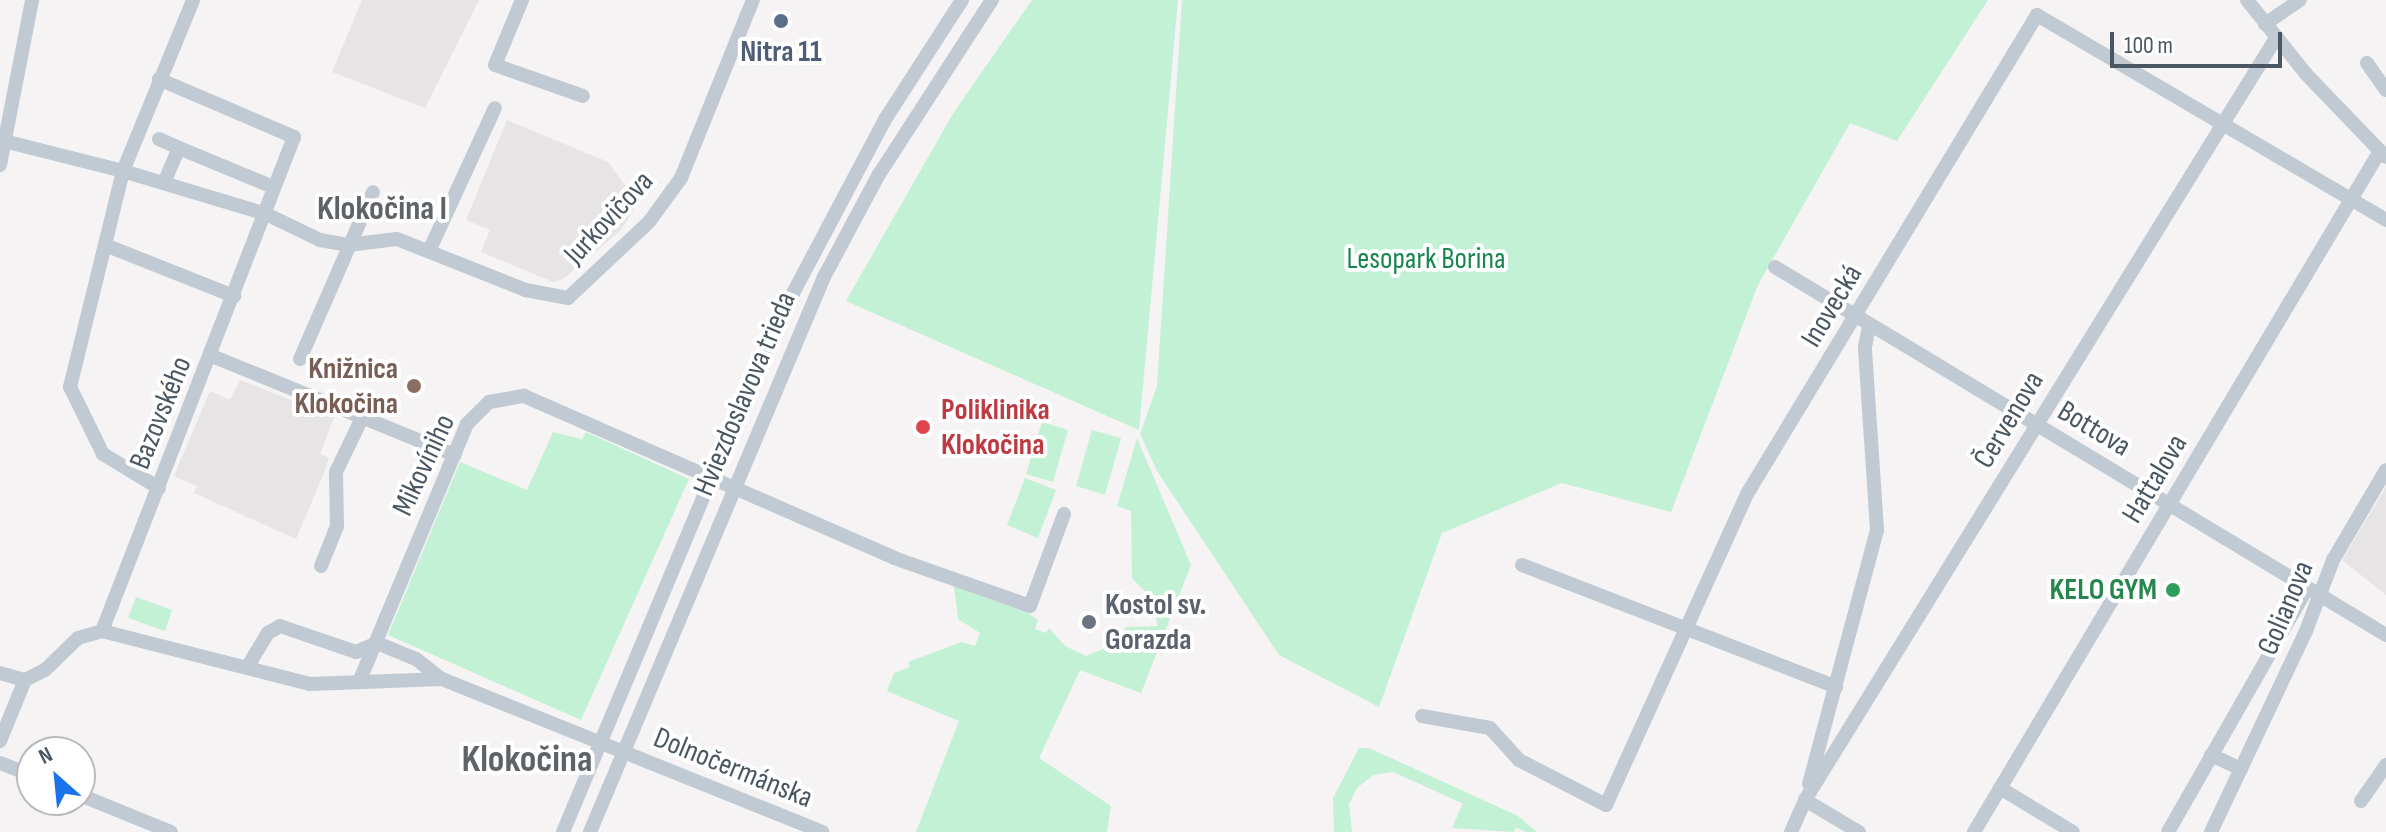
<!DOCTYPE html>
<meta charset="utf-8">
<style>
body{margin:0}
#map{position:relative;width:2386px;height:832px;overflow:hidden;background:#f5f3f3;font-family:"Sofia Sans Condensed",sans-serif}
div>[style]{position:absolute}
.education>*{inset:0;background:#e6e4e5}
.green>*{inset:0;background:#c3f1d5}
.minor>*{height:14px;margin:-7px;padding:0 7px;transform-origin:7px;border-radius:7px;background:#c1cad2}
.dots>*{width:22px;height:22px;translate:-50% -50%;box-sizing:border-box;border:4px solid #fff;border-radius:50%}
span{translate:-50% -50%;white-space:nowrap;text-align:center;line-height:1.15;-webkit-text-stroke:8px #fff;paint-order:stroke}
.service-label{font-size:30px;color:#4e5e75;font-weight:700}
.street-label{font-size:30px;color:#4a5661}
.park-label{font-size:30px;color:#17864f}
.education-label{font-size:30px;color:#785e54;font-weight:700}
.right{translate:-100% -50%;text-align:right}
.health-label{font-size:30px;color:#be3a42;font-weight:700}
.left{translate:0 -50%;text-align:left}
.leisure-label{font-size:30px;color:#27864d;font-weight:700}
.worship-label{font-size:30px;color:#5b616d;font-weight:700}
.quarter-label{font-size:34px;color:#5f6368;font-weight:700}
.district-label{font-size:38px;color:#5f6368;font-weight:700}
.north{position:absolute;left:16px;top:736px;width:80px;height:80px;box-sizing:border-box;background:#fff;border:2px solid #b7bbc0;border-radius:50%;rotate:333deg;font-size:22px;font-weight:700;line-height:32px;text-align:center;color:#4a5661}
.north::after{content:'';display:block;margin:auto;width:28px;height:36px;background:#1a73e8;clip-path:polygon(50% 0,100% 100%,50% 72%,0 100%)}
.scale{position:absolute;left:2110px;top:32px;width:172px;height:36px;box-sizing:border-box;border:4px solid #4a5661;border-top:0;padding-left:10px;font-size:24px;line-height:28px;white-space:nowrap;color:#4a5661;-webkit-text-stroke:6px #fff;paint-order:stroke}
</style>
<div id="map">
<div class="education">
<i style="clip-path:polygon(362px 0,479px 0,425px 108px,332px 72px)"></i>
<i style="clip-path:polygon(507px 120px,608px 162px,638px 203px,620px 231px,563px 279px,553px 282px,481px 252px,490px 230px,466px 220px)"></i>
<i style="clip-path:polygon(240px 380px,334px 417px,320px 454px,329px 458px,324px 473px,296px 539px,194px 493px,197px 486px,174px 476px,210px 391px,230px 400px)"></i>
<i style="clip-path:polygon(2386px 487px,2386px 595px,2342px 560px)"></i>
</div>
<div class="green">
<i style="clip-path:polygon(1032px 0,1178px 0,1139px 430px,846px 301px,954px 112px)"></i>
<i style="clip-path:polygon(1182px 0,1988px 0,1897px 141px,1850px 123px,1758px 285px,1671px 512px,1562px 483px,1442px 533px,1379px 707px,1279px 655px,1157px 471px,1140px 434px,1157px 386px)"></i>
<i style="clip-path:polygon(1042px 422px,1068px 430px,1053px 482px,1026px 474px)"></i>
<i style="clip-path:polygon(1092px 430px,1121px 438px,1105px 495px,1076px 486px)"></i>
<i style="clip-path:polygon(553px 432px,582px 439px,586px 432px,689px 479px,581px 720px,388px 635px,460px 462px,527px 490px)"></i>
<i style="clip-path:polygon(1137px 438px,1191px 565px,1141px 693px,1080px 670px,1039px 758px,1111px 806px,1107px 832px,916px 832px,959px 721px,887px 691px,894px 673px,910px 667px,908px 662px,962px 642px,975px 646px,980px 633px,958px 619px,954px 586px,1028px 613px,1038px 620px,1035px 629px,1046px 633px,1049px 628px,1065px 646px,1086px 656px,1108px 647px,1127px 627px,1158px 626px,1151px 598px,1132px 578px,1131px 511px,1117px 506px)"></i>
<i style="clip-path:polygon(1025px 478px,1056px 490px,1038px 538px,1007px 525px)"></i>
<i style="clip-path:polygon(136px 597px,172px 610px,165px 631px,128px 618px)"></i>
<i style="clip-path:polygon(1359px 748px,1369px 748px,1518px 816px,1537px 832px,1526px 832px,1393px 772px,1373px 775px,1357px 788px,1349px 804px,1352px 832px,1334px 832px,1333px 798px)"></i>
<i style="clip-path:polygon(1463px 803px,1516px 827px,1514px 832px,1452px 828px)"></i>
</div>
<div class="minor">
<i style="left:522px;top:0;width:70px;rotate:112.6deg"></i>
<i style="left:495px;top:65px;width:93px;rotate:19.4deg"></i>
<i style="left:2247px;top:0;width:95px;rotate:51.4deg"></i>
<i style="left:2306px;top:74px;width:115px;rotate:46.1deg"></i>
<i style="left:2265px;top:24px;width:42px;rotate:-34.4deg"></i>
<i style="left:2367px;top:63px;width:33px;rotate:55deg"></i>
<i style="left:159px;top:139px;width:22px;rotate:24deg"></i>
<i style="left:0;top:140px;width:127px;rotate:14.1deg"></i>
<i style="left:123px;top:171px;width:149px;rotate:16.7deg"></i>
<i style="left:266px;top:214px;width:60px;rotate:25.7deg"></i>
<i style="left:320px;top:240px;width:28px;rotate:10deg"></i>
<i style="left:348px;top:245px;width:49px;rotate:-7deg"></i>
<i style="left:397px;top:239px;width:139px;rotate:21.6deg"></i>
<i style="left:526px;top:290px;width:43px;rotate:10.8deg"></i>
<i style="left:568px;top:298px;width:111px;rotate:-43.2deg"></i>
<i style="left:649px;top:222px;width:54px;rotate:-54deg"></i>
<i style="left:681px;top:178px;width:192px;rotate:-68deg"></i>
<i style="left:0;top:165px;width:168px;rotate:-79deg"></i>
<i style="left:164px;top:183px;width:38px;rotate:-67deg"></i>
<i style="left:179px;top:148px;width:102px;rotate:22.5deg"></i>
<i style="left:105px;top:245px;width:139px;rotate:21.6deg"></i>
<i style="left:430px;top:249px;width:155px;rotate:-65.3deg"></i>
<i style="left:1775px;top:267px;width:713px;rotate:31.06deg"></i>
<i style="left:212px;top:356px;width:262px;rotate:22.2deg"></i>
<i style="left:300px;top:359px;width:182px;rotate:-66.4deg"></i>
<i style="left:159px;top:488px;width:66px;rotate:-148.7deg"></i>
<i style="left:103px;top:454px;width:75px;rotate:-116.2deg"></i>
<i style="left:70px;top:387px;width:222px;rotate:-76.2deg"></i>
<i style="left:123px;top:171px;width:185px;rotate:-67.7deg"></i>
<i style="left:1522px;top:565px;width:337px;rotate:21.2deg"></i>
<i style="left:321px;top:566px;width:43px;rotate:-68.2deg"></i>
<i style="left:337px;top:526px;width:54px;rotate:-91.1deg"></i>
<i style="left:336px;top:472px;width:58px;rotate:-64.3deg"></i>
<i style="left:102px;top:631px;width:530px;rotate:-68.76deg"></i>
<i style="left:294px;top:137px;width:147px;rotate:-156.8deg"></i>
<i style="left:248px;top:666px;width:39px;rotate:-59deg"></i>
<i style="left:268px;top:633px;width:14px;rotate:-30deg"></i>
<i style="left:280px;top:626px;width:80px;rotate:18.9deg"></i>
<i style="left:356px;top:652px;width:23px;rotate:-23deg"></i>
<i style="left:377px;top:643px;width:42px;rotate:22.3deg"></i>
<i style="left:416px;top:659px;width:33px;rotate:38deg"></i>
<i style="left:442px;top:679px;width:410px;rotate:21.9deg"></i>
<i style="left:0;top:673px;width:26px;rotate:16deg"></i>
<i style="left:25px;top:680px;width:22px;rotate:-27deg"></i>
<i style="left:45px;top:670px;width:46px;rotate:-44.1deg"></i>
<i style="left:78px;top:638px;width:25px;rotate:-16deg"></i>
<i style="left:102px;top:631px;width:215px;rotate:14.3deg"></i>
<i style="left:310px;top:684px;width:132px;rotate:-2.2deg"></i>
<i style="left:359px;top:682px;width:280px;rotate:-67.3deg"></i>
<i style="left:467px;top:424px;width:31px;rotate:-45deg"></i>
<i style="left:489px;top:402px;width:36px;rotate:-10deg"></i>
<i style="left:524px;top:396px;width:404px;rotate:23.6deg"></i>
<i style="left:894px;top:558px;width:144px;rotate:19.4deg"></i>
<i style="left:1030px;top:606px;width:98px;rotate:-69.7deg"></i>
<i style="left:1422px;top:716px;width:69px;rotate:10deg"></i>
<i style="left:1490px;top:728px;width:43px;rotate:47.8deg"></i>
<i style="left:1519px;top:760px;width:98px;rotate:27.3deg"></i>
<i style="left:1606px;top:805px;width:341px;rotate:-65.6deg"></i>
<i style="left:1747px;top:494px;width:560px;rotate:-58.81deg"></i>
<i style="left:2037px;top:15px;width:405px;rotate:30.4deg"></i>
<i style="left:0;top:741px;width:66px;rotate:-67.7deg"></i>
<i style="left:2211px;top:755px;width:33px;rotate:25deg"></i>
<i style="left:0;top:763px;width:34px;rotate:21deg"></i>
<i style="left:1809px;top:784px;width:263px;rotate:-75deg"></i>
<i style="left:1877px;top:530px;width:183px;rotate:-93.8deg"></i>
<i style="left:1865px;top:347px;width:21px;rotate:-79deg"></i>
<i style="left:2000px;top:788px;width:85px;rotate:31.1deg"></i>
<i style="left:80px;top:795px;width:98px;rotate:22.1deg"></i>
<i style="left:1805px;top:800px;width:63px;rotate:30.7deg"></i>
<i style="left:2361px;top:801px;width:44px;rotate:-55.2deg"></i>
<i style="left:563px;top:832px;width:543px;rotate:-67.26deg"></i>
<i style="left:773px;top:331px;width:241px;rotate:-62.1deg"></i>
<i style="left:886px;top:118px;width:140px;rotate:-57.2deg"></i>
<i style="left:590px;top:832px;width:602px;rotate:-67.14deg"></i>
<i style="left:824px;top:277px;width:115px;rotate:-61.9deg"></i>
<i style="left:878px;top:176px;width:210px;rotate:-57.1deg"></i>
<i style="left:1791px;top:832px;width:35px;rotate:-66deg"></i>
<i style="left:1805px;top:800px;width:896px;rotate:-58.28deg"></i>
<i style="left:1974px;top:832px;width:793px;rotate:-59.2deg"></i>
<i style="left:2168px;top:832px;width:281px;rotate:-60.3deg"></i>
<i style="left:2211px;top:832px;width:222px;rotate:-64.7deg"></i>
<i style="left:2306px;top:631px;width:76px;rotate:-69.2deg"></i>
<i style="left:2333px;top:560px;width:104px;rotate:-59.5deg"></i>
</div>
<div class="dots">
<i style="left:781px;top:21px;background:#5c6f8a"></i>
<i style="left:414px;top:386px;background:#8d6e63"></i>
<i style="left:923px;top:427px;background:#e0444e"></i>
<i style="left:2173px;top:590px;background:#2e9e5b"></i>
<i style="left:1089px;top:622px;background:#6b7280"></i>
</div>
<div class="service-label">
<span style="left:781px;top:52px">Nitra 11</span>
</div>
<div class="street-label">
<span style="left:609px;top:218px;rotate:-47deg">Jurkovičova</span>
<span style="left:1832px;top:306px;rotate:-59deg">Inovecká</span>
<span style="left:745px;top:394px;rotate:-67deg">Hviezdoslavova trieda</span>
<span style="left:161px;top:413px;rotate:-68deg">Bazovského</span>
<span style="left:2009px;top:420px;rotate:-59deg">Červenova</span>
<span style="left:2094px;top:429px;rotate:31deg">Bottova</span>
<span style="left:424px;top:465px;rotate:-65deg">Mikovíniho</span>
<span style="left:2155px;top:479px;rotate:-59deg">Hattalova</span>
<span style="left:2286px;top:608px;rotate:-67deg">Golianova</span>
<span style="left:733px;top:768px;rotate:22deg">Dolnočermánska</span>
</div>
<div class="park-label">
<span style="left:1426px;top:259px">Lesopark Borina</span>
</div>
<div class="education-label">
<span class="right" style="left:398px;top:386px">Knižnica<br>Klokočina</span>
</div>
<div class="health-label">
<span class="left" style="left:941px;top:427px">Poliklinika<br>Klokočina</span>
</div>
<div class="leisure-label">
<span class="right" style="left:2157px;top:590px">KELO GYM</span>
</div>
<div class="worship-label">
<span class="left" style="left:1105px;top:622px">Kostol sv.<br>Gorazda</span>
</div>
<div class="quarter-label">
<span style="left:382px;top:209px">Klokočina I</span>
</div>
<div class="district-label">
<span style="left:527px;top:760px">Klokočina</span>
</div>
<div class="north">N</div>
<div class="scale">100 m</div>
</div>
